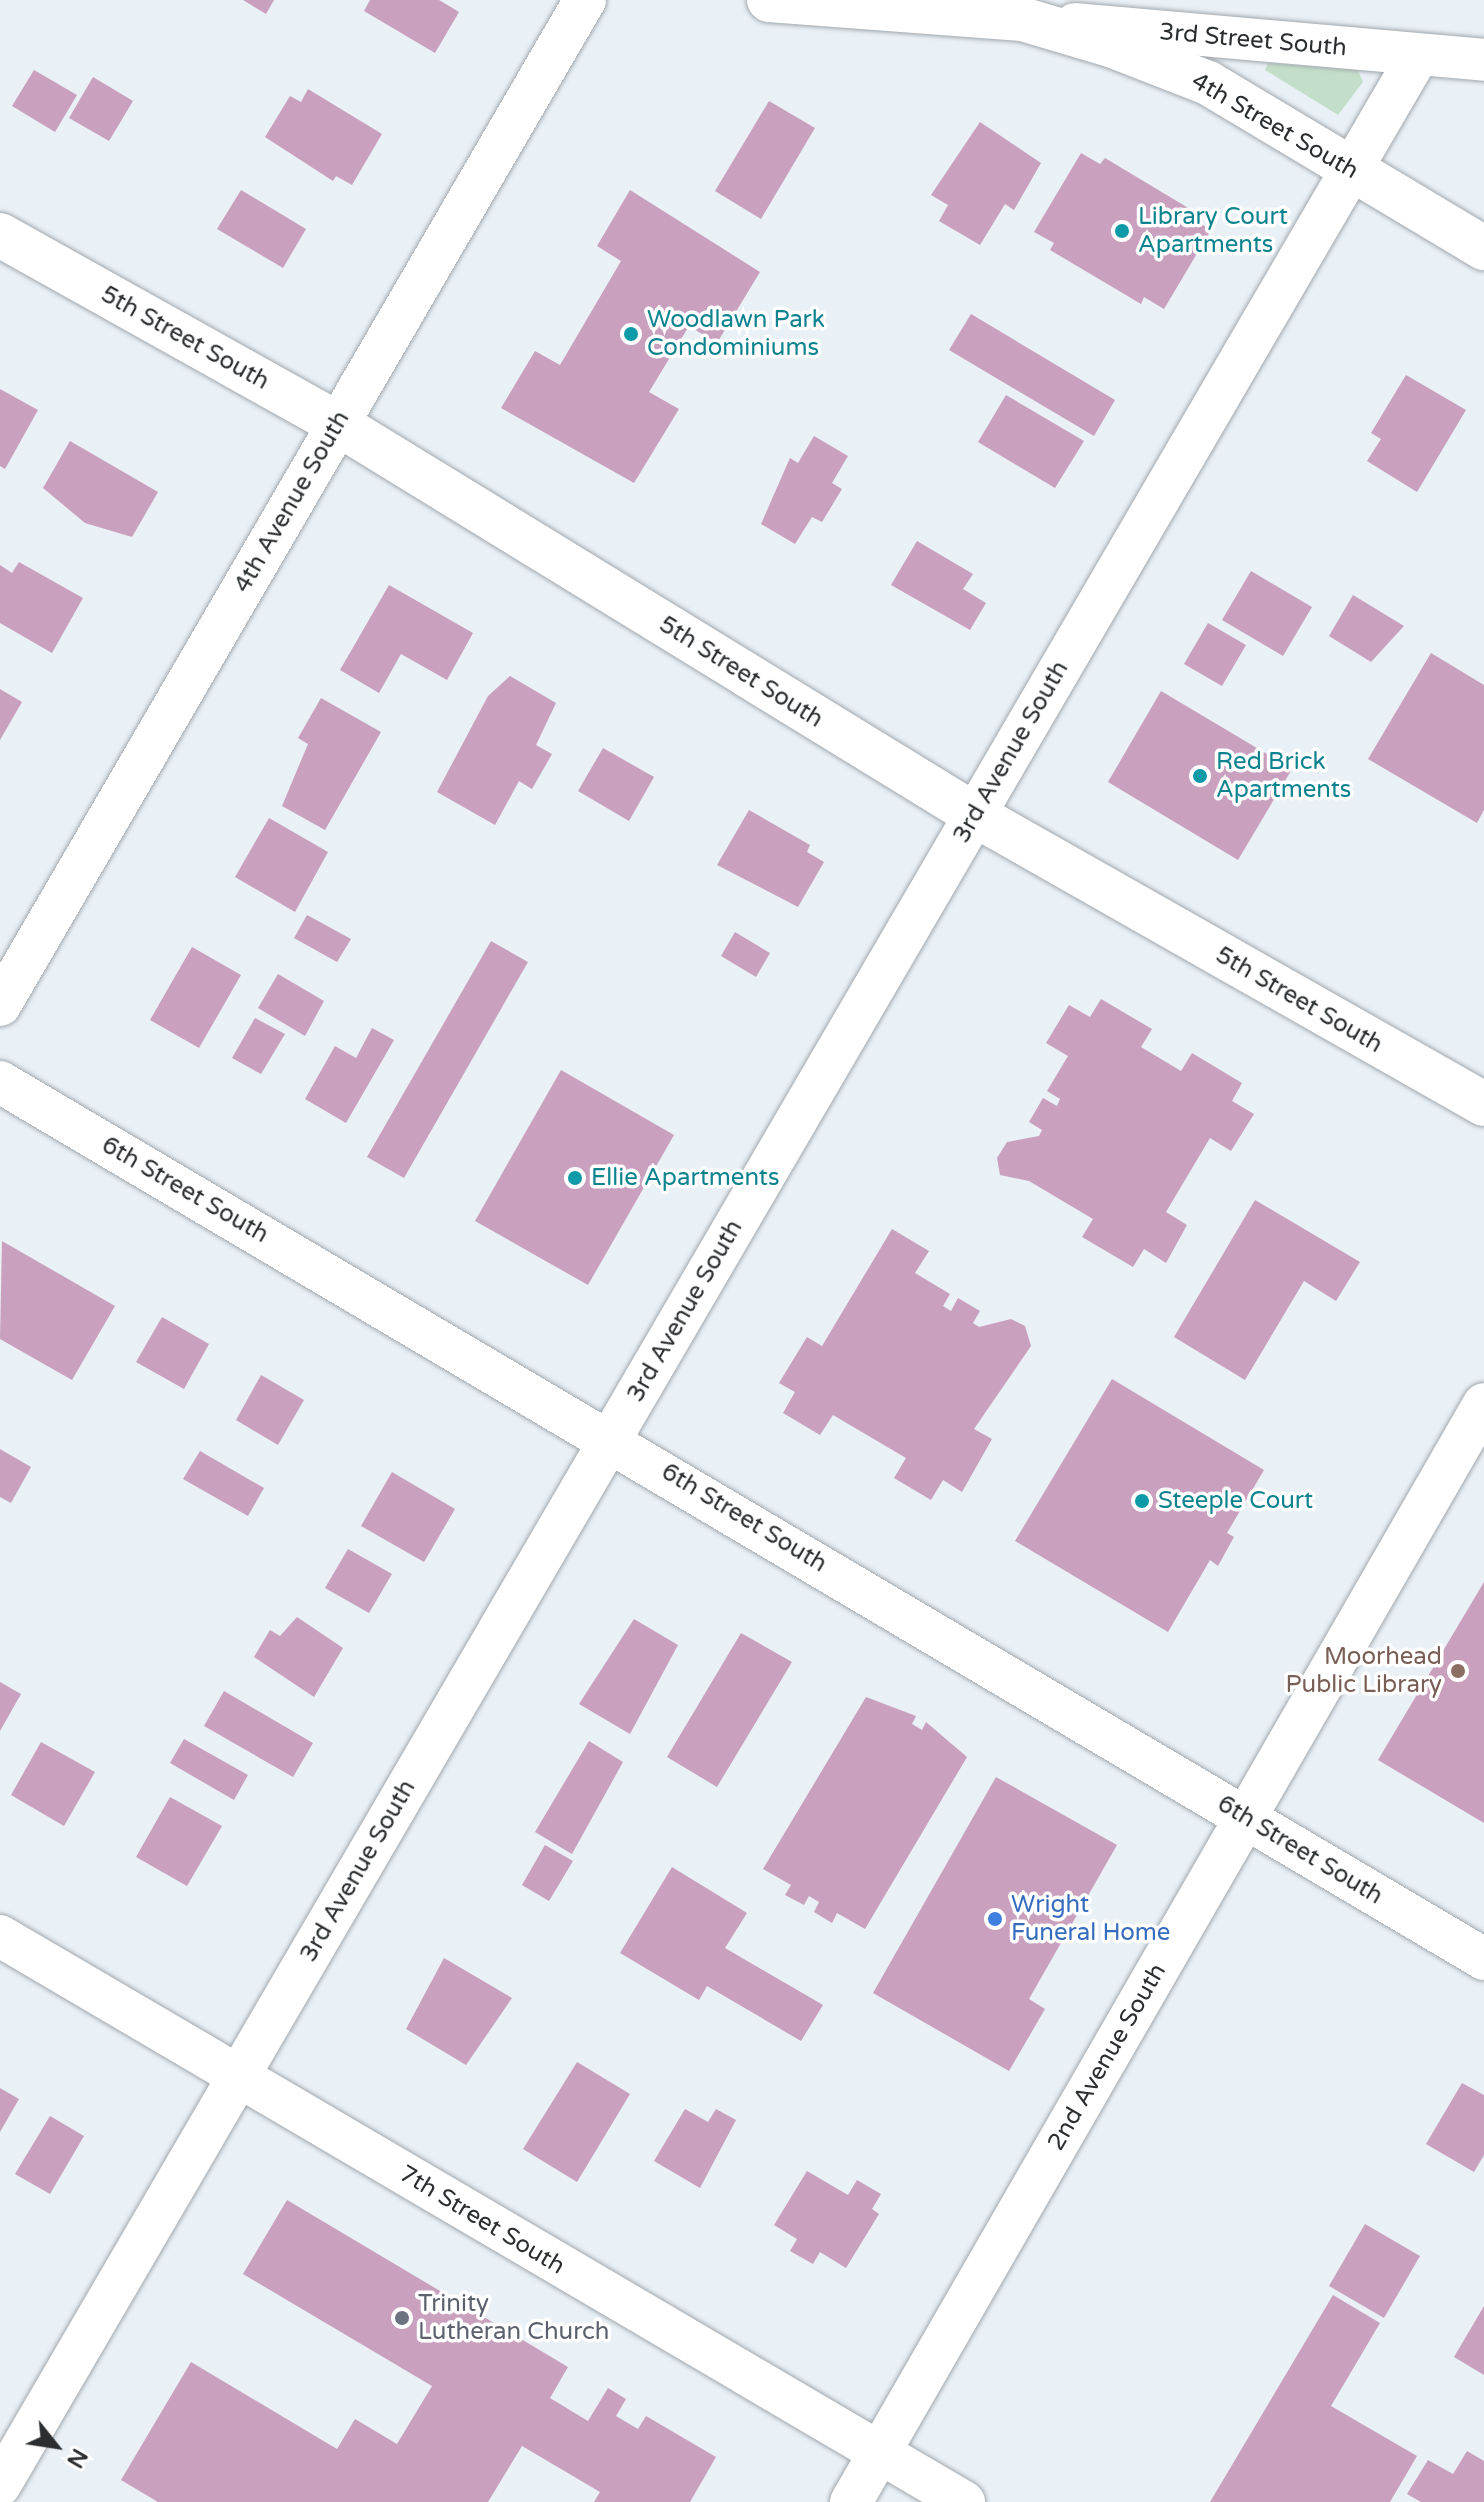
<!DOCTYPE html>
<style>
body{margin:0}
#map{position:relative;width:1484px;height:2502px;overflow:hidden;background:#e9f0f6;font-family:"Varela Round",sans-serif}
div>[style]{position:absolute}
.green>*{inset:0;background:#c4dfc9}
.building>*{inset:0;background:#c9a0be}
.roads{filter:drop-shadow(0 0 2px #a1a8ad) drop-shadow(0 0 2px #a1a8ad)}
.street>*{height:42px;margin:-21px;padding:0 21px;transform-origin:21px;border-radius:21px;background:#fff}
.secondary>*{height:44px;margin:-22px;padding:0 22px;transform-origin:22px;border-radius:22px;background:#fff}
.dots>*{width:22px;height:22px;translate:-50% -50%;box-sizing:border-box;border:4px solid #fff;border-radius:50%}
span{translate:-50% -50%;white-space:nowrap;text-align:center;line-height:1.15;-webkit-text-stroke:7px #fff;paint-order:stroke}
.street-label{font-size:24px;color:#2b2e30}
.culture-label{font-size:24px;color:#0d838f}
.left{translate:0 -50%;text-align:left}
.education-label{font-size:24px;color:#785e54}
.right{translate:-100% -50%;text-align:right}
.shop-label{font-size:24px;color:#366cbe}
.worship-label{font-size:24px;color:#5b616d}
.north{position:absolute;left:16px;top:2406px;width:80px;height:80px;-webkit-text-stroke:6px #fff;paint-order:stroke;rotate:120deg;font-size:22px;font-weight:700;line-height:32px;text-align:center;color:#2b2e30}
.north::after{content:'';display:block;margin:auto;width:28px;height:36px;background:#2b2e30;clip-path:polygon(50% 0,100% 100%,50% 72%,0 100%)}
</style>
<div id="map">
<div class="green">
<i style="clip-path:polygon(1268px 63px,1358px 70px,1363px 82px,1338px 115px,1265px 70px)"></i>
</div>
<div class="building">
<i style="clip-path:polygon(243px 0,274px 0,266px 14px)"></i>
<i style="clip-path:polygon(370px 0,439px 0,459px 12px,435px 53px,364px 11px)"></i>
<i style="clip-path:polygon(34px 70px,77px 95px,55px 132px,12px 106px)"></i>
<i style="clip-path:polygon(93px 77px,133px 101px,109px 141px,69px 118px)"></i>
<i style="clip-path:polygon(308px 89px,382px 134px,352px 185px,336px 176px,333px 181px,265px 137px,290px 96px,301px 102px)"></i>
<i style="clip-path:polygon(769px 101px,815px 128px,761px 219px,715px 191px)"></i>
<i style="clip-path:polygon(980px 122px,1041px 163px,1014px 210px,1005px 204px,980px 245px,939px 221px,948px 205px,931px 195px)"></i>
<i style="clip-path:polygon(1081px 153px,1100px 164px,1105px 158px,1195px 212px,1191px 218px,1211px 230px,1164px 309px,1144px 297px,1141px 304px,1050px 250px,1054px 243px,1034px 232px)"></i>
<i style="clip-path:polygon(241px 190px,306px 229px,283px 268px,217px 229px)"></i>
<i style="clip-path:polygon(630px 190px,760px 272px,717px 343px,689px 326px,649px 392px,679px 409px,634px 483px,501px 408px,535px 351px,560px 365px,621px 261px,597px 246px)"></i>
<i style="clip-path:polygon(971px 314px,1115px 400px,1094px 436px,949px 350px)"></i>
<i style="clip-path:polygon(1406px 375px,1466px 410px,1417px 492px,1367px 461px,1381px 439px,1371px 433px)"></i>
<i style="clip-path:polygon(0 389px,38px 410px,5px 469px,0 466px)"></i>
<i style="clip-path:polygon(1006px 395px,1084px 441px,1055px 488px,978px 442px)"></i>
<i style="clip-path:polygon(814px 436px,848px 456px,832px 483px,842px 489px,822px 522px,812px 517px,795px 544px,761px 524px,790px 458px,798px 463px)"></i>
<i style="clip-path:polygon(70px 441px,158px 492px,132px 537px,85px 523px,43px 488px)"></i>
<i style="clip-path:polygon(917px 541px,973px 574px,963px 589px,986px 603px,970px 630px,891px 585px)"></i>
<i style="clip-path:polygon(19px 562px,83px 598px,52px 653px,0 623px,0 565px,12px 573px)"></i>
<i style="clip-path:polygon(1251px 571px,1312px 607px,1283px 656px,1222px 620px)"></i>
<i style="clip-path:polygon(389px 585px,473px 633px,447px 680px,401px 654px,379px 693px,340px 670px)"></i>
<i style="clip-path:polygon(1353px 595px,1404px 626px,1371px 662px,1329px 636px)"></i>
<i style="clip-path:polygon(1208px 623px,1246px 645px,1222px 686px,1184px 664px)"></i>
<i style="clip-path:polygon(1431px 653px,1484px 685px,1484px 810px,1477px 823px,1368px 759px)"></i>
<i style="clip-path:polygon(510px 676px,556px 703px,536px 745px,552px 754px,532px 789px,519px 781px,495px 825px,437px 792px,488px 696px)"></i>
<i style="clip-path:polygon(0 689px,22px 702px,0 740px)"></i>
<i style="clip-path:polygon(1161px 691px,1292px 769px,1238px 860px,1108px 782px)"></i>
<i style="clip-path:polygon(321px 698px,381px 732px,325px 830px,282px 806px,308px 744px,298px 738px)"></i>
<i style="clip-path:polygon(603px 748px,654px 777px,629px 821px,578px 791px)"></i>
<i style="clip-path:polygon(749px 810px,810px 845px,807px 852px,824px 862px,798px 907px,717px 865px)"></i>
<i style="clip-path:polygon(269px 818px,328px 852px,295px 912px,235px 877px)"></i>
<i style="clip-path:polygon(307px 915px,351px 939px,337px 962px,294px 938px)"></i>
<i style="clip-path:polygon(735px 932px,770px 953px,756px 977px,721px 956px)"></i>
<i style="clip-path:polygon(491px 941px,528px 962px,404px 1178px,367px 1157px)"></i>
<i style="clip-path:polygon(192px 947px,241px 975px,199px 1048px,150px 1020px)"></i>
<i style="clip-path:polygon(278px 974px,324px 1001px,305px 1036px,258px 1008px)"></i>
<i style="clip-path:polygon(1101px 999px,1152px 1029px,1141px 1047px,1181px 1071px,1192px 1053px,1242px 1083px,1232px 1101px,1254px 1114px,1231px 1151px,1210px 1138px,1166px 1212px,1187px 1225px,1166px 1263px,1144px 1249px,1133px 1267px,1082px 1237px,1093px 1219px,1029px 1181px,1000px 1175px,997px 1158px,1007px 1142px,1039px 1136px,1042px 1130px,1029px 1122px,1043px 1098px,1057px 1106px,1060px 1099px,1047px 1091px,1068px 1056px,1046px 1043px,1069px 1005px,1090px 1017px)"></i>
<i style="clip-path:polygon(255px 1018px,285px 1034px,261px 1074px,232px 1058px)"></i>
<i style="clip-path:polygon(372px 1028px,394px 1040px,346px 1123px,305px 1099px,335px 1046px,356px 1058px)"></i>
<i style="clip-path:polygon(561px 1070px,674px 1135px,588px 1285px,475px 1221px)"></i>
<i style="clip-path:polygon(1255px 1200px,1360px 1262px,1336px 1301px,1304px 1281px,1245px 1380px,1174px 1337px)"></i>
<i style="clip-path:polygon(892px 1229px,929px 1251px,915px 1273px,950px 1294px,943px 1306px,951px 1311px,958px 1298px,980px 1311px,973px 1323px,979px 1327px,1011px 1319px,1025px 1326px,1031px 1346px,974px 1429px,992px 1439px,962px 1492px,943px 1480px,931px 1500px,894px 1478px,906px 1458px,833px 1415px,820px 1435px,783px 1413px,795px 1392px,779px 1383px,807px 1337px,822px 1346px)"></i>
<i style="clip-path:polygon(2px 1241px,115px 1306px,72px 1380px,0 1339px)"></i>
<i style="clip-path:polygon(162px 1317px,209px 1344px,184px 1389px,136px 1362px)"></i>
<i style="clip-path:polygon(261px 1375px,304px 1400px,278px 1445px,236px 1420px)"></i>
<i style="clip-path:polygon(1112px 1379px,1264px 1470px,1227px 1533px,1234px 1537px,1218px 1566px,1210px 1560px,1168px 1632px,1015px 1541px)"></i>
<i style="clip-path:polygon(0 1449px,31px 1467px,11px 1503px,0 1497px)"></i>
<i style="clip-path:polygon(200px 1451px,264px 1488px,248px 1516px,183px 1479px)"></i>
<i style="clip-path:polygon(392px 1472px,455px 1509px,424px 1562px,361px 1526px)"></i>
<i style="clip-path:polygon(348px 1549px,392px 1574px,369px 1613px,325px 1588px)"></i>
<i style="clip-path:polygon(1484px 1582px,1484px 1823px,1378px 1760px)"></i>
<i style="clip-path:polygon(297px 1617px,343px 1648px,314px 1697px,254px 1657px,270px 1630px,280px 1636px)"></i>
<i style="clip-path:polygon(634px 1619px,678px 1645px,630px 1734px,579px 1704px)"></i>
<i style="clip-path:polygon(741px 1633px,792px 1662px,717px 1787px,667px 1757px)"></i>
<i style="clip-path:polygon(0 1682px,21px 1694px,0 1731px)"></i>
<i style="clip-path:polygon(224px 1691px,313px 1743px,293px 1777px,204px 1726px)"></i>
<i style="clip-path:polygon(866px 1697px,916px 1716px,912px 1724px,922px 1730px,926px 1722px,967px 1757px,865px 1929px,837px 1913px,832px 1923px,814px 1912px,819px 1902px,809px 1896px,804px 1905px,785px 1895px,791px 1885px,763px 1869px)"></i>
<i style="clip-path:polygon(184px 1739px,248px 1775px,234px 1800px,170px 1763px)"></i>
<i style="clip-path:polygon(589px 1741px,623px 1762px,572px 1854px,535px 1832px)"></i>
<i style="clip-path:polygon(41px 1742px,95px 1772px,64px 1826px,11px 1795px)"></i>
<i style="clip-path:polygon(996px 1777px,1117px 1845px,1029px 1999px,1045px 2009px,1009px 2071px,873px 1993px)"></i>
<i style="clip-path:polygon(170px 1797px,222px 1826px,187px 1886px,136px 1857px)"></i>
<i style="clip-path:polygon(545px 1845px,573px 1861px,549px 1901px,522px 1885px)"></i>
<i style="clip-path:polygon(672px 1867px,747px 1913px,725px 1948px,823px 2005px,801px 2041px,707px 1986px,699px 2000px,620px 1953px)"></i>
<i style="clip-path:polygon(444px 1958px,512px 1998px,466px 2065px,406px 2029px)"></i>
<i style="clip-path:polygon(577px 2062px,630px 2094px,577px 2182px,523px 2149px)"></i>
<i style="clip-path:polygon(1462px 2083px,1484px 2095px,1484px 2155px,1474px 2172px,1426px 2144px)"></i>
<i style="clip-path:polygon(0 2088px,19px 2099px,0 2132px)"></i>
<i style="clip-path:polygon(685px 2109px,708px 2122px,716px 2109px,736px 2120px,700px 2188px,654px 2161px)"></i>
<i style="clip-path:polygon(50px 2116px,84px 2136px,50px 2194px,15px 2174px)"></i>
<i style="clip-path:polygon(807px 2171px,848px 2195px,857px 2180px,881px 2194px,872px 2209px,879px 2214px,846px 2268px,820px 2252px,813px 2264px,790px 2251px,797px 2239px,774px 2225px)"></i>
<i style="clip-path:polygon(287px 2200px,568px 2367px,550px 2398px,588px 2421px,608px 2388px,626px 2399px,616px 2416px,638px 2429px,646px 2416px,716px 2457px,690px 2502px,594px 2502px,600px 2492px,522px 2446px,488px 2502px,158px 2502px,121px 2480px,191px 2362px,337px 2449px,355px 2419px,397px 2444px,432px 2386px,243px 2274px)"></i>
<i style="clip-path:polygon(1365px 2224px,1420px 2256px,1384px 2318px,1329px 2286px)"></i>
<i style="clip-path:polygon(1333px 2295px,1380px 2323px,1331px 2406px,1417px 2456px,1390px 2502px,1210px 2502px)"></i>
<i style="clip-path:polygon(1484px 2306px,1484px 2375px,1454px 2357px)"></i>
<i style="clip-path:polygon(1467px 2451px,1484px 2461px,1484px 2502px,1421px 2502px,1407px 2494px,1428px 2460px,1453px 2474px)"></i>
</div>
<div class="roads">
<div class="street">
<i style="left:1075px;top:24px;width:411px;rotate:5deg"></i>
<i style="left:0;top:1005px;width:1163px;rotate:-59.8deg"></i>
<i style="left:0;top:1082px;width:1724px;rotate:30.58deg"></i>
<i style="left:0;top:1936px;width:1118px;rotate:30.42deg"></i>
<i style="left:0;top:2485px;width:2813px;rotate:-59.73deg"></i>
<i style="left:851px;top:2502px;width:1267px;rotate:-60.04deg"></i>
</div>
<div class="secondary">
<i style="left:769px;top:0;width:254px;rotate:4.3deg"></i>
<i style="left:1022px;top:19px;width:95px;rotate:16.5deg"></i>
<i style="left:1113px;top:46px;width:102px;rotate:21.3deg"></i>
<i style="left:1208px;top:83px;width:322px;rotate:30.9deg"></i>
<i style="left:0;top:235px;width:387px;rotate:29.2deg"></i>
<i style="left:338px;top:424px;width:747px;rotate:31.54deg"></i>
<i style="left:975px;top:815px;width:585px;rotate:29.59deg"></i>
</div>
</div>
<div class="dots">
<i style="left:1122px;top:231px;background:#0f9aa8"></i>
<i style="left:631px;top:334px;background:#0f9aa8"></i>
<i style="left:1200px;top:776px;background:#0f9aa8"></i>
<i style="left:575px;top:1178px;background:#0f9aa8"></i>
<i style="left:1142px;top:1501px;background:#0f9aa8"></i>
<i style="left:1458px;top:1671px;background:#8d6e63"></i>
<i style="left:995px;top:1919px;background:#3f7fe0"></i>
<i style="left:402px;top:2318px;background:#6b7280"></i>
</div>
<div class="street-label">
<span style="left:1253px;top:40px;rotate:5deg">3rd Street South</span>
<span style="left:1275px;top:126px;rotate:30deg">4th Street South</span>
<span style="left:185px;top:338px;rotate:29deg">5th Street South</span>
<span style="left:292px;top:502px;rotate:-60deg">4th Avenue South</span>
<span style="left:741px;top:672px;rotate:32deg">5th Street South</span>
<span style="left:1011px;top:752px;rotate:-60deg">3rd Avenue South</span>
<span style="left:1299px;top:1000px;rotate:30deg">5th Street South</span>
<span style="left:185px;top:1190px;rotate:30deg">6th Street South</span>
<span style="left:685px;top:1311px;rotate:-60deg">3rd Avenue South</span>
<span style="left:744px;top:1518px;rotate:31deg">6th Street South</span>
<span style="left:1300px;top:1850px;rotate:31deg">6th Street South</span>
<span style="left:358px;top:1871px;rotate:-60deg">3rd Avenue South</span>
<span style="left:1107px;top:2057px;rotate:-60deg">2nd Avenue South</span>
<span style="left:482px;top:2220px;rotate:31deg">7th Street South</span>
</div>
<div class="culture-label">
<span class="left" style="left:1138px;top:231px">Library Court<br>Apartments</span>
<span class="left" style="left:647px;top:334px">Woodlawn Park<br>Condominiums</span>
<span class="left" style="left:1216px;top:776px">Red Brick<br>Apartments</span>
<span class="left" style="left:591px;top:1178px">Ellie Apartments</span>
<span class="left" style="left:1158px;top:1501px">Steeple Court</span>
</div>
<div class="education-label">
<span class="right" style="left:1442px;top:1671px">Moorhead<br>Public Library</span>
</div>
<div class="shop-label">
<span class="left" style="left:1011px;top:1919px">Wright<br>Funeral Home</span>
</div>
<div class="worship-label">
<span class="left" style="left:418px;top:2318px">Trinity<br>Lutheran Church</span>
</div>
<div class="north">N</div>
</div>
